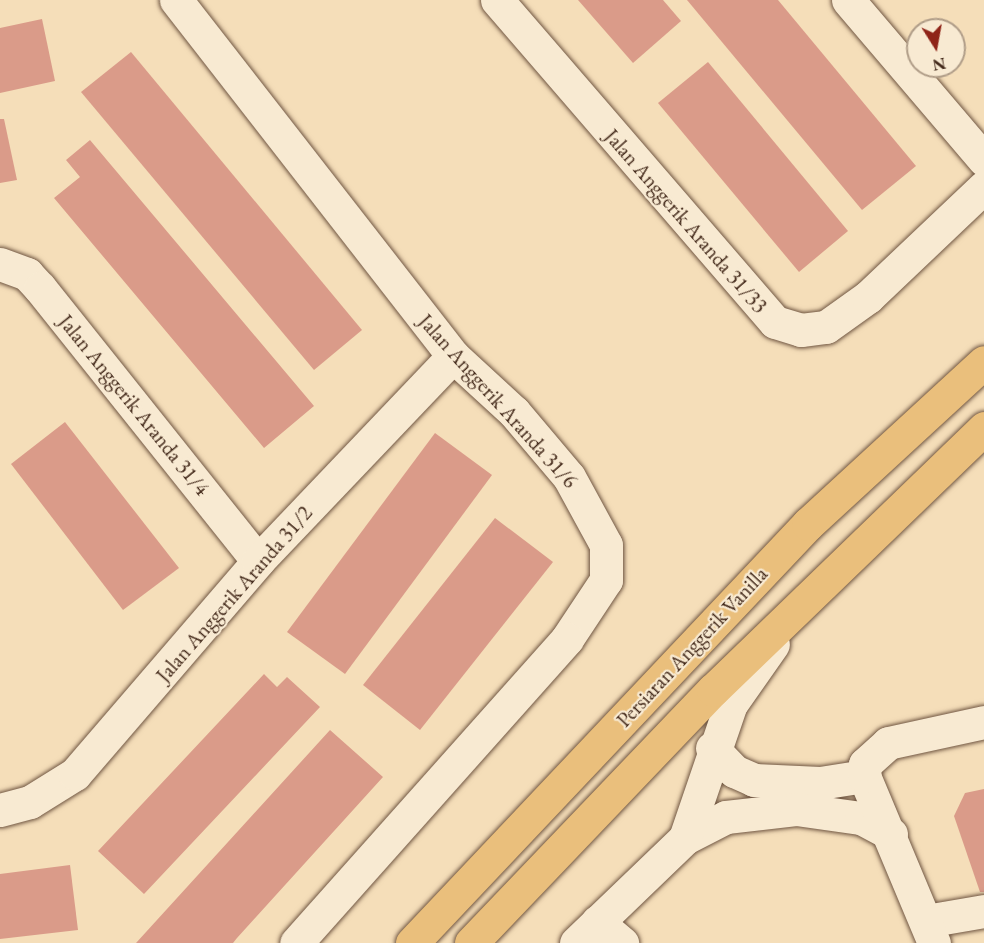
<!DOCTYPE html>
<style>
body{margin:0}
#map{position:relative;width:984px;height:943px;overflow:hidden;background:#f5deb9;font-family:"EB Garamond",serif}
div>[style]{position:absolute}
.building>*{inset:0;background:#da9b89}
.roads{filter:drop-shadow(0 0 2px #705642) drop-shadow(0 0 2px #705642)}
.minor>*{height:33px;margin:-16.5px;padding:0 16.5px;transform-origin:16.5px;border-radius:16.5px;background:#f8ead2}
.major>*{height:33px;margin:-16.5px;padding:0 16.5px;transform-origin:16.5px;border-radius:16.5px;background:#eabf7c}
span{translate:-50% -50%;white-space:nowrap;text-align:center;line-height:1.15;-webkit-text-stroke:4.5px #f8ead2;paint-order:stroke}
.street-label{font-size:21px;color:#43291a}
.north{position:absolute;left:906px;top:18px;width:60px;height:60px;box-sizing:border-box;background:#f8ead2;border:2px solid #b09d88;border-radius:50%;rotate:169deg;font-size:16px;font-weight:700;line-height:24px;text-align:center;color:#43291a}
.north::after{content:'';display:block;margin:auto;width:21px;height:27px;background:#8f2418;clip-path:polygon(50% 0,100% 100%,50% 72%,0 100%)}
</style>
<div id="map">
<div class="building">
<i style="clip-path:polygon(578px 0,663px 0,681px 21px,633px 63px)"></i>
<i style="clip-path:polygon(687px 0,778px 0,916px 166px,862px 210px)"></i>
<i style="clip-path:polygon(42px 19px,55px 81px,0 93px,0 28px)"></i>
<i style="clip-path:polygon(131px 52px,362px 330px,314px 370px,81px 92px)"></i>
<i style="clip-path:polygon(708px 62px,848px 231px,799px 272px,658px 103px)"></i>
<i style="clip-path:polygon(0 119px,4px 119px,17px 180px,0 183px)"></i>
<i style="clip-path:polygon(90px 140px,314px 406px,264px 448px,54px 198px,80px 177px,66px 160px)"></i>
<i style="clip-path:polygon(65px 422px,179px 568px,123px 610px,11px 464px)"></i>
<i style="clip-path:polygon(435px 433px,492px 475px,345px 674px,287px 632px)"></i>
<i style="clip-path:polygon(495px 518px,553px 562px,420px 730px,363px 685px)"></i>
<i style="clip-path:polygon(264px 674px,277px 687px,287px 677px,320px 707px,144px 894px,98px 851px)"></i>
<i style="clip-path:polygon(330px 730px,383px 777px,237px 938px,233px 943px,136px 943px)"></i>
<i style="clip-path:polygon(984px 789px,984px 892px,980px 892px,954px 816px,965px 793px)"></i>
<i style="clip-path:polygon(70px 865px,78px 930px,0 939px,0 874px)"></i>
</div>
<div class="roads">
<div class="minor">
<i style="left:176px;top:0;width:451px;rotate:52.1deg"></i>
<i style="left:453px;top:356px;width:83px;rotate:42.6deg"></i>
<i style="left:514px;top:412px;width:85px;rotate:49.8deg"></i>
<i style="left:569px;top:477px;width:77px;rotate:61.4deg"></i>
<i style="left:606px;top:545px;width:35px;rotate:90deg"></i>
<i style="left:606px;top:580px;width:71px;rotate:123.5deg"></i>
<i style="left:567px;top:639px;width:407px;rotate:131.7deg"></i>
<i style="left:497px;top:0;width:425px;rotate:49.2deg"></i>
<i style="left:775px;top:322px;width:27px;rotate:17deg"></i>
<i style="left:801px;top:330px;width:25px;rotate:-7deg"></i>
<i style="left:826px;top:327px;width:52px;rotate:-35.5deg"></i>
<i style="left:868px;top:297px;width:160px;rotate:-43.5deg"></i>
<i style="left:848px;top:0;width:210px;rotate:49.6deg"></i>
<i style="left:0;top:264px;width:29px;rotate:20deg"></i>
<i style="left:27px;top:274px;width:19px;rotate:47deg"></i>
<i style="left:40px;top:288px;width:349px;rotate:51.4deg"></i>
<i style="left:712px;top:748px;width:32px;rotate:46deg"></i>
<i style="left:734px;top:771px;width:22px;rotate:24deg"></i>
<i style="left:754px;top:780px;width:66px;rotate:2.6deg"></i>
<i style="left:820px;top:783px;width:45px;rotate:-9deg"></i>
<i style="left:0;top:810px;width:31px;rotate:-15deg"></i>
<i style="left:30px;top:802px;width:53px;rotate:-31.9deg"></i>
<i style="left:75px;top:774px;width:281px;rotate:-49.3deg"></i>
<i style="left:258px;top:561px;width:283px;rotate:-46.4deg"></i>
<i style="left:685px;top:838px;width:46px;rotate:-27.1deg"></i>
<i style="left:726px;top:817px;width:70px;rotate:-6.5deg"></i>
<i style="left:796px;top:809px;width:66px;rotate:7.9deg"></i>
<i style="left:861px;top:818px;width:34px;rotate:28deg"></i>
<i style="left:926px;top:921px;width:59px;rotate:-9.8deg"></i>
<i style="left:597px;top:922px;width:33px;rotate:40deg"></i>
<i style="left:576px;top:943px;width:151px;rotate:-43.9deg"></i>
<i style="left:685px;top:838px;width:142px;rotate:-71.1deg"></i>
<i style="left:731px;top:704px;width:73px;rotate:-55deg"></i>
<i style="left:934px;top:943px;width:181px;rotate:-112.7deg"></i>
<i style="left:864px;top:776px;width:12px;rotate:-85deg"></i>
<i style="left:865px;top:764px;width:31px;rotate:-42deg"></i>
<i style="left:888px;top:743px;width:98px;rotate:-12.3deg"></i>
</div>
<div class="major">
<i style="left:412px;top:943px;width:577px;rotate:-46.62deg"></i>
<i style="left:808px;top:524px;width:239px;rotate:-42.6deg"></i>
<i style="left:471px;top:943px;width:350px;rotate:-46.3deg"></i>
<i style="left:713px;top:690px;width:377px;rotate:-44deg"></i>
</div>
</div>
<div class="street-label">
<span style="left:686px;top:221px;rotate:49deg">Jalan Anggerik Aranda 31/33</span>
<span style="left:498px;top:401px;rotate:48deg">Jalan Anggerik Aranda 31/6</span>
<span style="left:134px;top:405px;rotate:51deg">Jalan Anggerik Aranda 31/4</span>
<span style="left:234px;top:594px;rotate:-49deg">Jalan Anggerik Aranda 31/2</span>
<span style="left:692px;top:647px;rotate:-47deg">Persiaran Anggerik Vanilla</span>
</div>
<div class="north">N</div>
</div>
